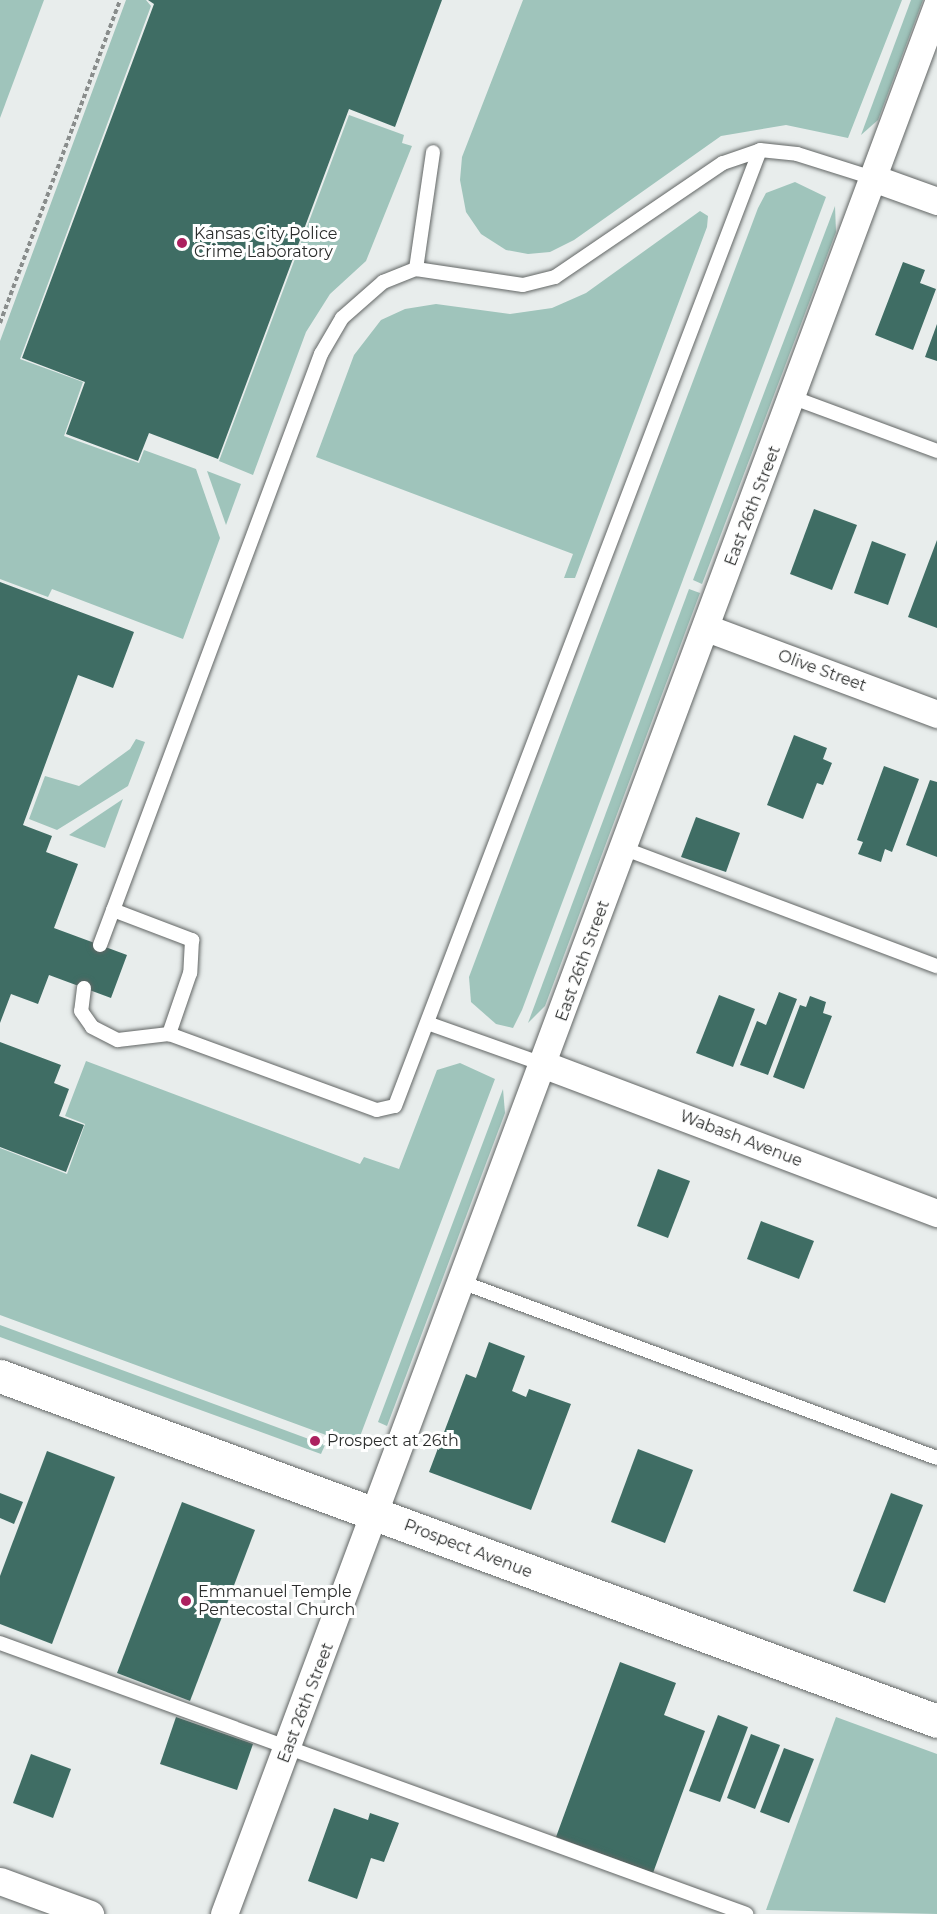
<!DOCTYPE html>
<style>
body{margin:0}
#map{position:relative;width:937px;height:1914px;overflow:hidden;background:#e8edec;font-family:Montserrat,sans-serif}
div>[style]{position:absolute}
.green>*{inset:0;background:#9fc4bb}
.building>*{inset:0;background:#3f6d64}
.path>*{height:4px;margin-top:-2px;transform-origin:0;background:repeating-linear-gradient(90deg,#898d8c 0 4.5px,transparent 0 7.5px)}
.roads{filter:drop-shadow(0 0 2px #626665) drop-shadow(0 0 2px #626665)}
.service>*{height:14px;margin:-7px;padding:0 7px;transform-origin:7px;border-radius:7px;background:#fff}
.minor>*{height:27px;margin:-13.5px;padding:0 13.5px;transform-origin:13.5px;border-radius:13.5px;background:#fff}
.secondary>*{height:33px;margin:-16.5px;padding:0 16.5px;transform-origin:16.5px;border-radius:16.5px;background:#fff}
.dots>*{width:16px;height:16px;translate:-50% -50%;box-sizing:border-box;border:3px solid #fff;border-radius:50%}
span{translate:-50% -50%;white-space:nowrap;text-align:center;line-height:1.15;-webkit-text-stroke:6px #fff;paint-order:stroke}
.poi-label{font-size:16px;color:#2c2e2d}
.left{translate:0 -50%;text-align:left}
.street-label{font-size:16px;color:#2c2e2d}
</style>
<div id="map">
<div class="green">
<i style="clip-path:polygon(0 0,44px 0,0 118px)"></i>
<i style="clip-path:polygon(126px 0,146px 0,151px 6px,20px 359px,83px 382px,64px 436px,139px 463px,144px 450px,196px 469px,220px 538px,183px 639px,52px 589px,48px 597px,0 579px,0 341px)"></i>
<i style="clip-path:polygon(523px 0,902px 0,848px 138px,786px 125px,721px 136px,574px 240px,550px 252px,528px 254px,506px 250px,481px 234px,466px 212px,460px 180px,462px 157px)"></i>
<i style="clip-path:polygon(911px 0,923px 0,878px 120px,861px 135px)"></i>
<i style="clip-path:polygon(349px 115px,404px 135px,402px 143px,412px 146px,366px 261px,330px 294px,306px 332px,253px 475px,219px 461px)"></i>
<i style="clip-path:polygon(795px 182px,826px 197px,522px 1010px,513px 1028px,496px 1024px,471px 1002px,469px 977px,758px 208px,766px 193px)"></i>
<i style="clip-path:polygon(835px 206px,836px 232px,702px 584px,693px 580px)"></i>
<i style="clip-path:polygon(700px 211px,708px 216px,707px 227px,575px 578px,564px 578px,573px 554px,316px 457px,354px 355px,381px 320px,405px 309px,436px 304px,510px 314px,552px 308px,586px 293px)"></i>
<i style="clip-path:polygon(207px 471px,241px 484px,226px 525px)"></i>
<i style="clip-path:polygon(689px 589px,700px 593px,545px 1006px,528px 1023px)"></i>
<i style="clip-path:polygon(136px 739px,145px 742px,128px 786px,57px 830px,29px 819px,45px 776px,79px 786px,130px 749px)"></i>
<i style="clip-path:polygon(123px 799px,105px 848px,69px 835px)"></i>
<i style="clip-path:polygon(86px 1061px,360px 1164px,364px 1157px,399px 1169px,437px 1070px,460px 1063px,495px 1079px,359px 1439px,345px 1442px,0 1315px,0 1148px,67px 1174px,85px 1124px,65px 1116px)"></i>
<i style="clip-path:polygon(503px 1089px,505px 1113px,387px 1426px,378px 1422px)"></i>
<i style="clip-path:polygon(0 1325px,325px 1445px,321px 1454px,0 1337px)"></i>
<i style="clip-path:polygon(836px 1717px,937px 1754px,937px 1914px,766px 1910px)"></i>
</div>
<div class="building">
<i style="clip-path:polygon(148px 0,442px 0,395px 127px,349px 109px,218px 459px,149px 433px,138px 461px,66px 434px,85px 382px,22px 358px,154px 4px)"></i>
<i style="clip-path:polygon(903px 262px,925px 270px,920px 283px,936px 289px,913px 350px,875px 335px)"></i>
<i style="clip-path:polygon(937px 324px,937px 361px,925px 357px)"></i>
<i style="clip-path:polygon(814px 509px,857px 525px,832px 590px,790px 574px)"></i>
<i style="clip-path:polygon(937px 540px,937px 628px,908px 617px)"></i>
<i style="clip-path:polygon(872px 541px,906px 554px,888px 605px,854px 593px)"></i>
<i style="clip-path:polygon(0 582px,134px 632px,113px 688px,78px 675px,23px 825px,52px 836px,46px 852px,78px 864px,54px 928px,127px 955px,111px 998px,49px 975px,38px 1004px,11px 994px,0 1023px)"></i>
<i style="clip-path:polygon(794px 735px,827px 748px,823px 759px,832px 763px,823px 785px,817px 783px,803px 819px,767px 805px)"></i>
<i style="clip-path:polygon(884px 766px,919px 779px,892px 852px,885px 849px,881px 862px,858px 854px,863px 842px,857px 840px)"></i>
<i style="clip-path:polygon(930px 780px,937px 782px,937px 857px,906px 845px)"></i>
<i style="clip-path:polygon(696px 817px,740px 833px,726px 872px,681px 857px)"></i>
<i style="clip-path:polygon(779px 992px,797px 999px,768px 1075px,740px 1065px,757px 1021px,766px 1025px)"></i>
<i style="clip-path:polygon(719px 995px,755px 1009px,733px 1067px,696px 1053px)"></i>
<i style="clip-path:polygon(810px 996px,826px 1002px,823px 1013px,832px 1016px,804px 1089px,773px 1077px,800px 1005px,806px 1007px)"></i>
<i style="clip-path:polygon(0 1042px,61px 1065px,54px 1083px,69px 1089px,59px 1116px,84px 1125px,66px 1172px,0 1147px)"></i>
<i style="clip-path:polygon(658px 1169px,690px 1181px,668px 1238px,637px 1226px)"></i>
<i style="clip-path:polygon(761px 1221px,814px 1241px,799px 1279px,747px 1259px)"></i>
<i style="clip-path:polygon(489px 1342px,525px 1356px,512px 1391px,526px 1397px,529px 1389px,571px 1404px,531px 1510px,429px 1472px,466px 1374px,476px 1378px)"></i>
<i style="clip-path:polygon(638px 1449px,693px 1470px,665px 1543px,611px 1522px)"></i>
<i style="clip-path:polygon(47px 1451px,115px 1477px,52px 1644px,0 1624px,0 1576px)"></i>
<i style="clip-path:polygon(0 1493px,23px 1502px,14px 1524px,0 1518px)"></i>
<i style="clip-path:polygon(891px 1493px,923px 1505px,885px 1603px,853px 1591px)"></i>
<i style="clip-path:polygon(182px 1502px,255px 1530px,190px 1701px,117px 1673px)"></i>
<i style="clip-path:polygon(620px 1662px,676px 1683px,664px 1715px,705px 1731px,653px 1873px,556px 1837px)"></i>
<i style="clip-path:polygon(718px 1715px,748px 1727px,720px 1802px,689px 1791px)"></i>
<i style="clip-path:polygon(176px 1717px,253px 1744px,237px 1790px,160px 1764px)"></i>
<i style="clip-path:polygon(751px 1734px,780px 1745px,755px 1809px,727px 1798px)"></i>
<i style="clip-path:polygon(784px 1748px,814px 1759px,789px 1823px,760px 1812px)"></i>
<i style="clip-path:polygon(31px 1754px,71px 1769px,53px 1818px,13px 1803px)"></i>
<i style="clip-path:polygon(334px 1808px,368px 1820px,370px 1813px,399px 1823px,384px 1862px,371px 1858px,357px 1899px,308px 1881px)"></i>
</div>
<div class="path">
<i style="left:0;top:323px;width:345px;rotate:-69.6deg"></i>
</div>
<div class="roads">
<div class="service">
<i style="left:416px;top:269px;width:118px;rotate:-81.7deg"></i>
<i style="left:794px;top:398px;width:153px;rotate:20.3deg"></i>
<i style="left:625px;top:849px;width:333px;rotate:20.6deg"></i>
<i style="left:113px;top:910px;width:85px;rotate:20.8deg"></i>
<i style="left:192px;top:940px;width:33px;rotate:93deg"></i>
<i style="left:190px;top:973px;width:65px;rotate:109deg"></i>
<i style="left:100px;top:945px;width:631px;rotate:-69.5deg"></i>
<i style="left:321px;top:354px;width:42px;rotate:-59.7deg"></i>
<i style="left:342px;top:318px;width:55px;rotate:-41.3deg"></i>
<i style="left:383px;top:282px;width:35px;rotate:-22deg"></i>
<i style="left:416px;top:269px;width:108px;rotate:8.5deg"></i>
<i style="left:523px;top:285px;width:33px;rotate:-14deg"></i>
<i style="left:555px;top:277px;width:203px;rotate:-34.2deg"></i>
<i style="left:723px;top:163px;width:39px;rotate:-19deg"></i>
<i style="left:760px;top:150px;width:37px;rotate:6deg"></i>
<i style="left:797px;top:154px;width:80px;rotate:17.5deg"></i>
<i style="left:84px;top:988px;width:23px;rotate:97deg"></i>
<i style="left:81px;top:1011px;width:19px;rotate:55deg"></i>
<i style="left:92px;top:1027px;width:29px;rotate:27deg"></i>
<i style="left:118px;top:1040px;width:51px;rotate:-6.7deg"></i>
<i style="left:169px;top:1034px;width:221px;rotate:20.1deg"></i>
<i style="left:377px;top:1110px;width:18px;rotate:-13deg"></i>
<i style="left:395px;top:1106px;width:1023px;rotate:-69.1deg"></i>
<i style="left:430px;top:1024px;width:122px;rotate:19.6deg"></i>
<i style="left:464px;top:1283px;width:504px;rotate:20.3deg"></i>
<i style="left:0;top:1643px;width:794px;rotate:19.96deg"></i>
</div>
<div class="minor">
<i style="left:873px;top:178px;width:68px;rotate:19.8deg"></i>
<i style="left:707px;top:628px;width:246px;rotate:20.5deg"></i>
<i style="left:545px;top:1065px;width:419px;rotate:20.7deg"></i>
<i style="left:0;top:1881px;width:96px;rotate:20.1deg"></i>
<i style="left:224px;top:1914px;width:2038px;rotate:-69.52deg"></i>
</div>
<div class="secondary">
<i style="left:0;top:1376px;width:998px;rotate:20.21deg"></i>
</div>
</div>
<div class="dots">
<i style="left:182px;top:243px;background:#ac205f"></i>
<i style="left:315px;top:1441px;background:#ac205f"></i>
<i style="left:186px;top:1601px;background:#ac205f"></i>
</div>
<div class="poi-label">
<span class="left" style="left:194px;top:243px">Kansas City Police<br>Crime Laboratory</span>
<span class="left" style="left:327px;top:1441px">Prospect at 26th</span>
<span class="left" style="left:198px;top:1601px">Emmanuel Temple<br>Pentecostal Church</span>
</div>
<div class="street-label">
<span style="left:753px;top:506px;rotate:-69deg">East 26th Street</span>
<span style="left:822px;top:671px;rotate:20deg">Olive Street</span>
<span style="left:583px;top:961px;rotate:-70deg">East 26th Street</span>
<span style="left:741px;top:1139px;rotate:21deg">Wabash Avenue</span>
<span style="left:468px;top:1549px;rotate:21deg">Prospect Avenue</span>
<span style="left:306px;top:1703px;rotate:-69deg">East 26th Street</span>
</div>
</div>
